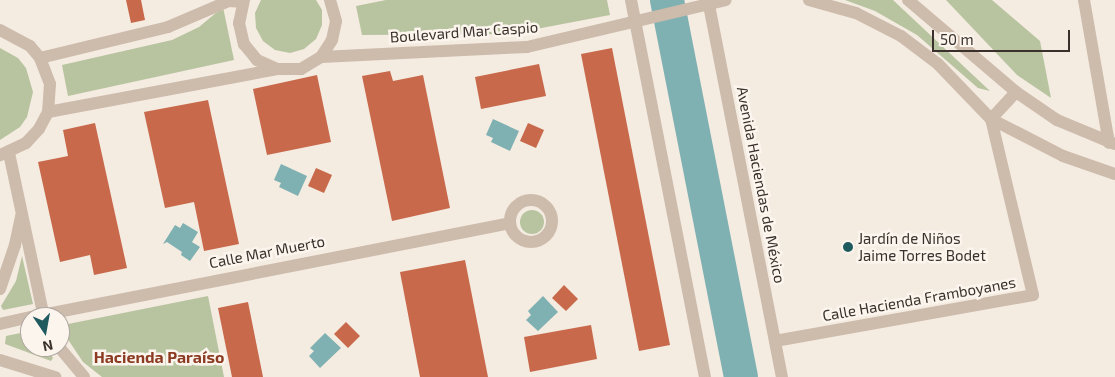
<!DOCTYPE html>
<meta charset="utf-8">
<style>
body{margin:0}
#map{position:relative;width:1115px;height:377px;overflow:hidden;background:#f4ebe1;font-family:"Exo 2",sans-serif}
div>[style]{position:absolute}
.green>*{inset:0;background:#b8c4a0}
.round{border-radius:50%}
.water>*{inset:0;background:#7fb0b2}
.river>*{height:34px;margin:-17px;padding:0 17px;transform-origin:17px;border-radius:17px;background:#7fb0b2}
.building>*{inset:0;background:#c8694b}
.minor>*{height:12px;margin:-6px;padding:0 6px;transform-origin:6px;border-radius:6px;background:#cdbbac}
.minor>.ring{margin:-6px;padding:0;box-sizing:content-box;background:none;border:12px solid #cdbbac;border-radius:50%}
.tertiary>*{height:12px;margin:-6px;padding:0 6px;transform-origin:6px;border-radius:6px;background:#cdbbac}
.dots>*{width:14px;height:14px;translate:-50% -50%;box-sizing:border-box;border:2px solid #fbf5ee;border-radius:50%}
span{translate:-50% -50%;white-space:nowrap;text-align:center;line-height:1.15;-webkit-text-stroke:5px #fbf5ee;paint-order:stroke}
.street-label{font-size:15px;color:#3b302b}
.poi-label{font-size:15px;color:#3b302b}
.left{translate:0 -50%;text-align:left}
.neighbourhood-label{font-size:16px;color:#8c3b22;font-weight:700}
.north{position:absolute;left:20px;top:307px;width:50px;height:50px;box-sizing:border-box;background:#fbf5ee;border:1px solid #aea6a0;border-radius:50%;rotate:168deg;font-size:14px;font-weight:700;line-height:20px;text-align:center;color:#3b302b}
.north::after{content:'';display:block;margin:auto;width:18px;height:22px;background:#1f5a5e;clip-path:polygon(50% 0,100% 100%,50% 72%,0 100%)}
.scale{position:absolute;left:932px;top:30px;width:138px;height:22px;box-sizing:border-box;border:2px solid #3b302b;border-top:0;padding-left:6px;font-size:15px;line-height:18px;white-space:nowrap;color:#3b302b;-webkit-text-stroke:4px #fbf5ee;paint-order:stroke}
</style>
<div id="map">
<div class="green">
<i style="clip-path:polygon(261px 0,316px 0,322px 10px,322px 25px,316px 39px,304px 49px,290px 53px,275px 50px,263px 41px,256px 28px,255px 13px)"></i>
<i style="clip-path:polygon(386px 0,607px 0,610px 15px,510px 34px,362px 35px,356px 6px)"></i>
<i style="clip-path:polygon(845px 0,893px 0,990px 91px,978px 88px,917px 35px,875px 11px)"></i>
<i style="clip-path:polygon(946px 0,992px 0,1040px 41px,1051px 98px,1017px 75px)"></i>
<i style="clip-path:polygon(223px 7px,234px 60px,68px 96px,62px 65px,172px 40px,199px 27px)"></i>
<i style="clip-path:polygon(0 48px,18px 58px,26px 68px,33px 92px,27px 117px,20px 127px,0 140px)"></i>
<i class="round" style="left:520px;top:210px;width:24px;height:24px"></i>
<i style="clip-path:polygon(22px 256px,33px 304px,3px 310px,1px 306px,16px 281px)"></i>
<i style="clip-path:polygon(208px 296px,224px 377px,102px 377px,83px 362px,65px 335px,68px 324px)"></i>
<i style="clip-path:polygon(30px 331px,30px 347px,46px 347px,53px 358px,51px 361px,5px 344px,6px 336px)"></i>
</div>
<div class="water">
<i style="clip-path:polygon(493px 119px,519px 131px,510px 151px,491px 142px,493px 138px,486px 135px)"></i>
<i style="clip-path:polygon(281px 164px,307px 176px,298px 196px,279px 187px,281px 183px,274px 180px)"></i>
<i style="clip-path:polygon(183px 223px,198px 232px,192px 242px,200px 247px,190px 261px,181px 255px,182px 252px,167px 242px,163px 244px,175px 225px,180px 228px)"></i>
<i style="clip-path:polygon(543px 296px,558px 312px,538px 331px,526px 320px,531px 315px,528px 311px)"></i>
<i style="clip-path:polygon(325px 333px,341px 348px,320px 368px,309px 356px,314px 351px,310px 348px)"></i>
</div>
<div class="river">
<i style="left:667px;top:0;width:384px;rotate:78.9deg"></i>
</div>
<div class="building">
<i style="clip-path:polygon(126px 0,141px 0,145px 20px,131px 23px)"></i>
<i style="clip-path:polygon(612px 48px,670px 345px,639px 351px,581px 54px)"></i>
<i style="clip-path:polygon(539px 64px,546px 96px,481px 109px,475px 77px)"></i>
<i style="clip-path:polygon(390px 71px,393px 81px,423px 75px,450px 208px,392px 221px,362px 76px)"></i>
<i style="clip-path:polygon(317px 75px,331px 142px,267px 155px,253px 89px)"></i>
<i style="clip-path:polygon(208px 100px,239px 244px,204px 251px,194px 202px,165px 208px,144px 112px)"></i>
<i style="clip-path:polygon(95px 123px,127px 268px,94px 275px,90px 255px,60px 262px,38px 162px,68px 156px,63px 130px)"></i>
<i style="clip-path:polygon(528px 123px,544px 130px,536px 148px,520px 141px)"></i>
<i style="clip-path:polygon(316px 168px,332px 175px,324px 193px,308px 186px)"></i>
<i style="clip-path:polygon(465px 260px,488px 377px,420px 377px,400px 272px)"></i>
<i style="clip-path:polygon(564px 285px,578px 299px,566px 311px,552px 298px)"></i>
<i style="clip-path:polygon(248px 302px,263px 377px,232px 377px,218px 308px)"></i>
<i style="clip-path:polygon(346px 322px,360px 336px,348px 348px,334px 334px)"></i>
<i style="clip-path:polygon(591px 325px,597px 359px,530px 372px,524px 337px)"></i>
</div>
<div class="minor">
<i style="left:1084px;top:0;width:145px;rotate:80.1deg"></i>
<i style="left:0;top:30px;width:34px;rotate:28deg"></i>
<i style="left:30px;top:46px;width:16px;rotate:50deg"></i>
<i style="left:40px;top:58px;width:28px;rotate:69deg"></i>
<i style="left:50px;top:84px;width:28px;rotate:94deg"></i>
<i style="left:48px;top:112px;width:19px;rotate:118deg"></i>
<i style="left:39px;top:129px;width:19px;rotate:133deg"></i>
<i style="left:26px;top:143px;width:29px;rotate:155deg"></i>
<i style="left:40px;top:58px;width:132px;rotate:-13.6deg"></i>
<i style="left:168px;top:27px;width:66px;rotate:-23.1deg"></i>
<i style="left:229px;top:1px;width:14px;rotate:4deg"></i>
<i style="left:48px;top:112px;width:233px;rotate:-10.6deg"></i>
<i style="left:9px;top:153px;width:168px;rotate:78deg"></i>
<i class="ring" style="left:510px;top:200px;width:30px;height:30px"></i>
<i style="left:0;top:289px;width:46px;rotate:-71.2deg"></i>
<i style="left:15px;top:245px;width:30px;rotate:-78deg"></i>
<i style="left:32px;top:317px;width:487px;rotate:-11.1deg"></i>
<i style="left:0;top:324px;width:31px;rotate:-13deg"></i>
<i style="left:775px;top:341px;width:262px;rotate:-10.1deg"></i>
<i style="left:1033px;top:295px;width:181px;rotate:-103.4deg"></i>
<i style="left:991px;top:119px;width:37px;rotate:-47deg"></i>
<i style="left:59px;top:347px;width:39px;rotate:50deg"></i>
<i style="left:0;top:360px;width:58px;rotate:17.2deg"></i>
</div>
<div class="tertiary">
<i style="left:244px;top:0;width:24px;rotate:102deg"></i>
<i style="left:239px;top:23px;width:22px;rotate:77deg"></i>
<i style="left:244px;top:44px;width:21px;rotate:51deg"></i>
<i style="left:257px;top:60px;width:22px;rotate:24deg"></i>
<i style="left:277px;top:69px;width:24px"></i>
<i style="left:301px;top:69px;width:23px;rotate:-31deg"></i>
<i style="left:321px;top:57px;width:20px;rotate:-57deg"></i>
<i style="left:332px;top:40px;width:19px;rotate:-78deg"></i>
<i style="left:336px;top:21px;width:22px;rotate:-106deg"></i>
<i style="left:631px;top:0;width:384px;rotate:78.9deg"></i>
<i style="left:708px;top:0;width:384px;rotate:78.9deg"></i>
<i style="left:809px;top:0;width:49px;rotate:15.5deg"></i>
<i style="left:856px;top:13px;width:51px;rotate:27.1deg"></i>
<i style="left:901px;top:36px;width:46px;rotate:37.1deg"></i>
<i style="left:938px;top:64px;width:76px;rotate:46.1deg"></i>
<i style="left:991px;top:119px;width:81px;rotate:27.2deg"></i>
<i style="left:1063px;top:156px;width:55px;rotate:19.1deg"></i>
<i style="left:908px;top:0;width:142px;rotate:40.4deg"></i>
<i style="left:1016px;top:92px;width:50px;rotate:34.3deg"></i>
<i style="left:1057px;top:120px;width:63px;rotate:22.5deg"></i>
<i style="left:321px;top:57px;width:206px;rotate:-2.8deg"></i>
<i style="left:527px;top:47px;width:204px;rotate:-13.3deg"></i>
</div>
<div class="dots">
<i style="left:848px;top:247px;background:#1f5a5e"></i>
</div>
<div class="street-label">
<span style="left:464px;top:32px;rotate:-4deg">Boulevard Mar Caspio</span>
<span style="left:761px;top:185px;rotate:79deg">Avenida Haciendas de México</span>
<span style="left:267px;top:252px;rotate:-11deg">Calle Mar Muerto</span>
<span style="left:919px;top:299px;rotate:-10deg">Calle Hacienda Framboyanes</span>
</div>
<div class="poi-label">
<span class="left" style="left:858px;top:247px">Jardín de Niños<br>Jaime Torres Bodet</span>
</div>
<div class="neighbourhood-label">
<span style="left:159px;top:357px">Hacienda Paraíso</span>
</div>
<div class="north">N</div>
<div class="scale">50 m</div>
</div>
